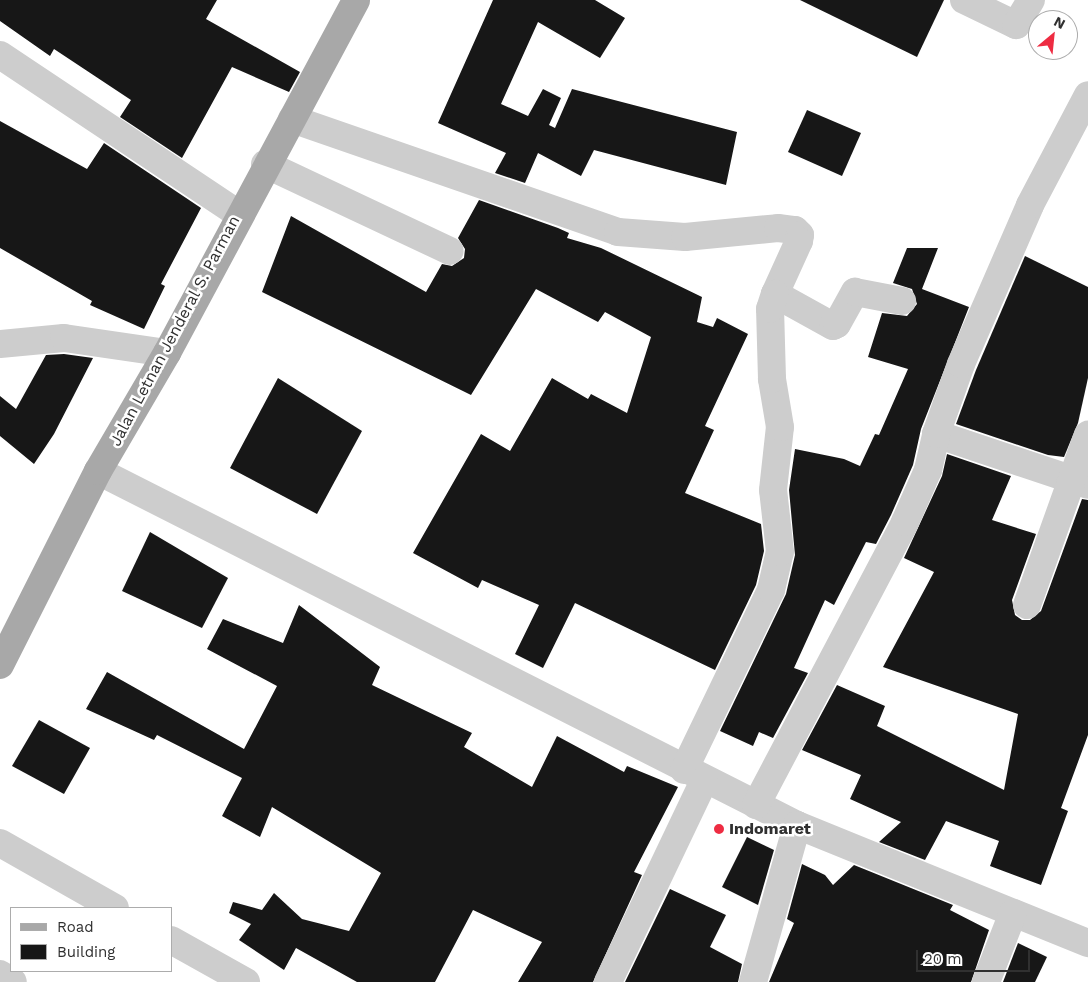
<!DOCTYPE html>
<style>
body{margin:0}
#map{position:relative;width:1088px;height:982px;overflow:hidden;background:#fff;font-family:"Work Sans",sans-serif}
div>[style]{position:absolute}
.building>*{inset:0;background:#171717}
.minor>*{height:28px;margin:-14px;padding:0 14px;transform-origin:14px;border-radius:14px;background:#cdcdcd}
.major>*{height:28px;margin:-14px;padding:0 14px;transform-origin:14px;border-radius:14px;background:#a8a8a8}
.dots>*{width:14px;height:14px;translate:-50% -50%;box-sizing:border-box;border:2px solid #fff;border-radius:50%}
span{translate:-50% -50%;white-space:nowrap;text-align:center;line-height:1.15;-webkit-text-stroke:5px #fff;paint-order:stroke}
.street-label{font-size:16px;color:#303030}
.poi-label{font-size:16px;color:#303030;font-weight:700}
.left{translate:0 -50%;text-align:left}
.legend{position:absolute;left:10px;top:907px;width:162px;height:65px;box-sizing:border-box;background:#fff;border:1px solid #acacac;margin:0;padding:6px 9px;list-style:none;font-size:15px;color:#303030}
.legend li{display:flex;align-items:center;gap:10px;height:25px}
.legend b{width:25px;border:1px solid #acacac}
.north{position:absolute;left:1028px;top:10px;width:50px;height:50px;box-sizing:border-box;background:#fff;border:1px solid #acacac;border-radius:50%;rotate:28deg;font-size:14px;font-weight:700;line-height:20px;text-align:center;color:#303030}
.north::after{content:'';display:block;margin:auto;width:18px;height:22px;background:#ee2c42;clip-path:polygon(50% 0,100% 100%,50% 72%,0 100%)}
.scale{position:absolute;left:916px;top:950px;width:114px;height:22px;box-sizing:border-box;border:2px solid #303030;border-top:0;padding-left:6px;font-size:15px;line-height:18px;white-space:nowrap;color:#303030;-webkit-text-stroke:4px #fff;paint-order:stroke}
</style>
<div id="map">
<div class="building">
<i style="clip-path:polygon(0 0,217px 0,206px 19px,300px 72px,289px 92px,232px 67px,182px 158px,120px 117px,131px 100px,54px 49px,50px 56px,0 21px)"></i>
<i style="clip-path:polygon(493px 0,595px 0,625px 18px,600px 58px,538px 22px,501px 104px,528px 116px,543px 89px,561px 98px,549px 125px,555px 128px,572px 89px,737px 132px,726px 185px,594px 150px,581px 176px,538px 153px,525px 183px,495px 173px,506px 153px,438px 123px)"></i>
<i style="clip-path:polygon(800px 0,944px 0,917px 57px)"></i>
<i style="clip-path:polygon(807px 110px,861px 133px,842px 176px,788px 152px)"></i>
<i style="clip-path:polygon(0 121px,87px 169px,104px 143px,201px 208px,161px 284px,165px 286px,144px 329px,90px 305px,92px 301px,0 248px)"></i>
<i style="clip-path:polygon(479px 200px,558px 228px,569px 233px,567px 238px,601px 248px,702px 297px,697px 322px,713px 327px,717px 318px,748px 334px,705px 426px,714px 430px,685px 493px,761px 524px,764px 551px,756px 585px,715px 670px,575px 603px,543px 668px,515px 654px,539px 605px,482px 580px,478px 588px,413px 553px,481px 434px,510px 451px,552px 378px,588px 399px,591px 394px,627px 413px,651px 337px,605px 312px,598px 322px,536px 289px,471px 395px,262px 292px,291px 216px,426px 292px,442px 264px,452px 266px,464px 258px,465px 249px,458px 238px)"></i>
<i style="clip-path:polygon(907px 248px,938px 248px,922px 289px,969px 307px,921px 429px,913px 465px,891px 515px,876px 544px,866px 542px,834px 605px,825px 600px,794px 668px,808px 673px,773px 738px,759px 732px,753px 746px,720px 731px,786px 594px,795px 555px,789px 490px,795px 449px,844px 459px,860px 466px,875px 434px,879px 435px,908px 369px,868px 357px,882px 313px,907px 316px,917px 304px,912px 289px,893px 283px)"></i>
<i style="clip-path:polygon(1025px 256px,1088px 287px,1088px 378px,1078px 423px,1064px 457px,1048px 455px,956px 424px,976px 370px)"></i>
<i style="clip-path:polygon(64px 354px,93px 358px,54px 434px,34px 464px,0 436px,0 396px,16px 409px,46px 355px)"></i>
<i style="clip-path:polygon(278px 378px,362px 431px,317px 514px,230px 468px)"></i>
<i style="clip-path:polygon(947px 454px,1011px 476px,992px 520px,1036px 534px,1012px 600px,1015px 615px,1022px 620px,1030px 620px,1041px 611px,1082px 499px,1088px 500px,1088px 735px,1061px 808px,1068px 811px,1041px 885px,990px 866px,999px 841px,946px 821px,925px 860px,879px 842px,901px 822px,850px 799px,861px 775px,802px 750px,837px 685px,885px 706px,877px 726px,1004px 790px,1018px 714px,883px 667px,934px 572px,904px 558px,942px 476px)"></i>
<i style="clip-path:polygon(150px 532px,228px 578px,202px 628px,122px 591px)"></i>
<i style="clip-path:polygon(299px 605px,380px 667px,372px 685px,472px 733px,464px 747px,532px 787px,557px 736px,624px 772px,627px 766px,678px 787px,634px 872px,642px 875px,593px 982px,518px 982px,542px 942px,473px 910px,435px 982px,357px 982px,296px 948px,284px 970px,239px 940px,251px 924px,229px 913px,233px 902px,262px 910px,274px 893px,302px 919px,349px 931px,381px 873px,272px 807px,260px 837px,222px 816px,242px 778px,157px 735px,154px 740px,86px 709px,107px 672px,244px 749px,277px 686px,207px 649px,223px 619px,283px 643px)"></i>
<i style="clip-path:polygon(39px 720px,90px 748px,64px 794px,12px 766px)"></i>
<i style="clip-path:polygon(747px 837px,774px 850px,758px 905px,722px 887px)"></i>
<i style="clip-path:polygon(802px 864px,825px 875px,833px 885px,854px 865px,953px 905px,950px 910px,989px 930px,971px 982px,769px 982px,794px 923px,787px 919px)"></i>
<i style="clip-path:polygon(670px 889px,726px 915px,710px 947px,742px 964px,738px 982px,625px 982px)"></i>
<i style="clip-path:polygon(1018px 943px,1047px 957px,1035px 982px,1003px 982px)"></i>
</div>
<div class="minor">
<i style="left:964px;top:0;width:58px;rotate:25.7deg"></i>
<i style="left:1016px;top:25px;width:29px;rotate:-59deg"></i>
<i style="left:0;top:55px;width:286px;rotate:33.7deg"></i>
<i style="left:292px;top:119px;width:345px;rotate:19.1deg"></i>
<i style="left:618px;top:232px;width:67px;rotate:4.3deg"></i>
<i style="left:685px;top:237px;width:93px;rotate:-5.5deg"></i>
<i style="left:778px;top:228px;width:17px;rotate:7deg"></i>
<i style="left:795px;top:230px;width:7px;rotate:45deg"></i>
<i style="left:800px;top:235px;width:6px;rotate:99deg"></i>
<i style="left:799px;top:241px;width:58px;rotate:114.4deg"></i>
<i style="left:775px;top:294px;width:66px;rotate:28.9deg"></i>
<i style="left:833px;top:326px;width:4px;rotate:-27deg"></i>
<i style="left:837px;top:324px;width:37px;rotate:-61deg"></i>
<i style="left:855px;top:292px;width:48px;rotate:10.8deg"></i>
<i style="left:265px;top:164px;width:204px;rotate:25.2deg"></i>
<i style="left:0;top:344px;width:64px;rotate:-5.4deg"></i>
<i style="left:64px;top:338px;width:104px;rotate:8.3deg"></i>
<i style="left:936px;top:434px;width:160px;rotate:18.5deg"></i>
<i style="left:98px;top:471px;width:784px;rotate:26.86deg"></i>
<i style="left:797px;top:825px;width:314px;rotate:22.1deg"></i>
<i style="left:1027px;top:605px;width:181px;rotate:-70.3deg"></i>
<i style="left:684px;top:770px;width:200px;rotate:-64.2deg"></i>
<i style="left:771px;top:590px;width:39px;rotate:-77deg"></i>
<i style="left:780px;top:552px;width:62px;rotate:-96.4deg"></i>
<i style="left:773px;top:490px;width:63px;rotate:-83.7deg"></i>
<i style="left:780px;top:427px;width:49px;rotate:-99.5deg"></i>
<i style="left:772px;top:379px;width:70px;rotate:-91.6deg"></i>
<i style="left:770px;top:309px;width:16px;rotate:-72deg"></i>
<i style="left:756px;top:805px;width:320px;rotate:-62.2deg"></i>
<i style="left:905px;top:522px;width:57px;rotate:-66.1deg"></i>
<i style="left:928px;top:470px;width:37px;rotate:-77deg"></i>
<i style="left:936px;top:434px;width:74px;rotate:-70.3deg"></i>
<i style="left:961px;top:364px;width:173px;rotate:-66.5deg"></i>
<i style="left:1030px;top:205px;width:124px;rotate:-62.2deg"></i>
<i style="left:0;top:843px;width:132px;rotate:29.5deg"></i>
<i style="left:171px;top:940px;width:86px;rotate:29.2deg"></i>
<i style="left:0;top:974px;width:15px;rotate:32deg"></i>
<i style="left:608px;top:982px;width:223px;rotate:-64.5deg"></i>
<i style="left:753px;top:982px;width:163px;rotate:-74.3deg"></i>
<i style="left:986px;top:982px;width:74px;rotate:-68.6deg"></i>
</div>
<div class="major">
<i style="left:0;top:665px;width:217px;rotate:-63.2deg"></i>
<i style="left:98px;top:471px;width:137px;rotate:-59.7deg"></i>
<i style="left:167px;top:353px;width:400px;rotate:-61.8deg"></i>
</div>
<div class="dots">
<i style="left:719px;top:829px;background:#ee2c42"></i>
</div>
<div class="street-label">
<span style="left:175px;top:331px;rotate:-62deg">Jalan Letnan Jenderal S. Parman</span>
</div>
<div class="poi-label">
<span class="left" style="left:729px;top:829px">Indomaret</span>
</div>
<ul class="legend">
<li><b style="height:6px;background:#a8a8a8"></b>Road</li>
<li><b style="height:14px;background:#171717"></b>Building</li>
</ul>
<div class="north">N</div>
<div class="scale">20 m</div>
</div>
